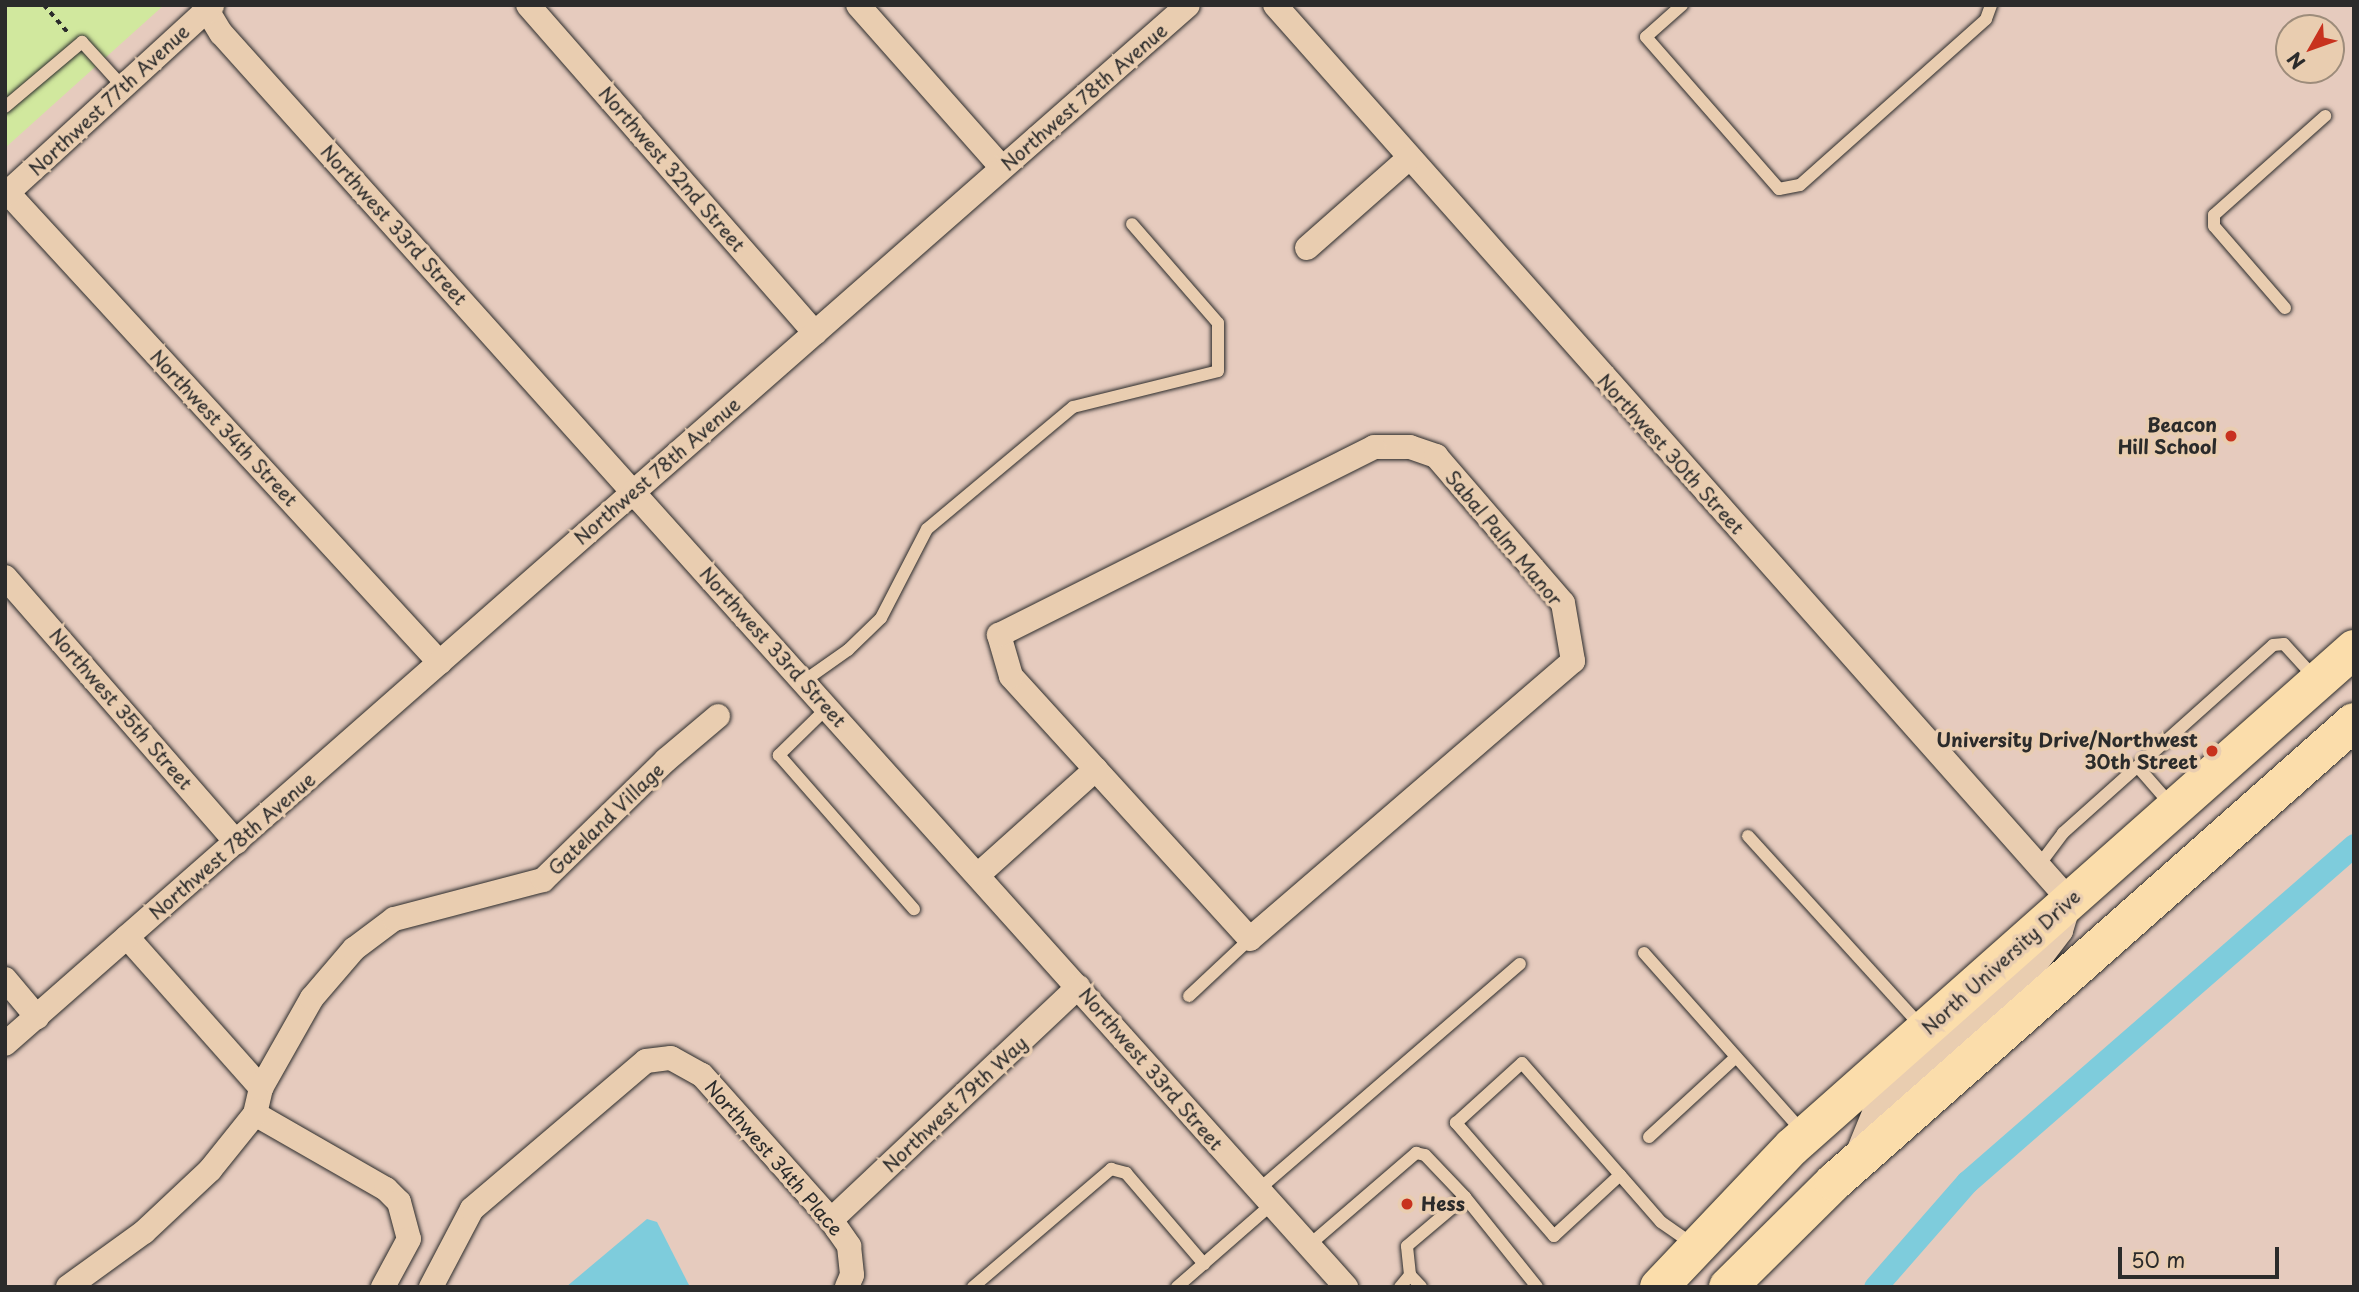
<!DOCTYPE html>
<style>
body{margin:0}
#map{position:relative;width:2359px;height:1292px;overflow:hidden;background:#e6cbbe;font-family:"Playpen Sans",sans-serif}
div>[style]{position:absolute}
.green>*{inset:0;background:#d1e89e}
.water>*{inset:0;background:#7eccdc}
.canal>*{height:23px;margin:-11.5px;padding:0 11.5px;transform-origin:11.5px;border-radius:11.5px;background:#7eccdc}
.path>*{height:3.5px;margin-top:-1.75px;transform-origin:0;background:repeating-linear-gradient(90deg,#2b2b2b 0 5px,transparent 0 10px)}
.roads{filter:drop-shadow(0 0 2px #2b2b2b) drop-shadow(0 0 2px #2b2b2b)}
.service>*{height:12px;margin:-6px;padding:0 6px;transform-origin:6px;border-radius:6px;background:#e9cdb0}
.minor>*{height:24px;margin:-12px;padding:0 12px;transform-origin:12px;border-radius:12px;background:#e9cdb0}
.primary>*{height:38px;margin:-19px;padding:0 19px;transform-origin:19px;border-radius:19px;background:#fbddab}
.dots>*{width:19px;height:19px;translate:-50% -50%;box-sizing:border-box;border:4px solid #e9cdb0;border-radius:50%}
span{translate:-50% -50%;white-space:nowrap;text-align:center;line-height:1.15;-webkit-text-stroke:7px #e9cdb0;paint-order:stroke}
.street-label{font-size:19px;color:#2b2b2b}
.poi-label{font-size:19px;color:#2b2b2b;font-weight:700}
.right{translate:-100% -50%;text-align:right}
.left{translate:0 -50%;text-align:left}
.frame{position:absolute;inset:0;border:7px solid #2b2b2b;pointer-events:none}
.north{position:absolute;left:2275px;top:14px;width:70px;height:70px;box-sizing:border-box;background:#e9cdb0;border:2px solid #9d8c7b;border-radius:50%;rotate:230deg;font-size:19px;font-weight:700;line-height:28px;text-align:center;color:#2b2b2b}
.north::after{content:'';display:block;margin:auto;width:24px;height:32px;background:#c8321e;clip-path:polygon(50% 0,100% 100%,50% 72%,0 100%)}
.scale{position:absolute;left:2118px;top:1247px;width:161px;height:32px;box-sizing:border-box;border:4px solid #2b2b2b;border-top:0;padding-left:9px;font-size:21px;line-height:24px;white-space:nowrap;color:#2b2b2b;-webkit-text-stroke:5px #e9cdb0;paint-order:stroke}
</style>
<div id="map">
<div class="green">
<i style="clip-path:polygon(5px 5px,164px 5px,5px 148px)"></i>
</div>
<div class="water">
<i style="clip-path:polygon(647px 1219px,657px 1222px,690px 1287px,566px 1287px)"></i>
</div>
<div class="canal">
<i style="left:1875px;top:1287px;width:140px;rotate:-48.8deg"></i>
<i style="left:1967px;top:1182px;width:513px;rotate:-41.05deg"></i>
</div>
<div class="path">
<i style="left:44px;top:5px;width:37px;rotate:49deg"></i>
</div>
<div class="roads">
<div class="service">
<i style="left:1682px;top:5px;width:48px;rotate:138.4deg"></i>
<i style="left:1646px;top:37px;width:202px;rotate:48.8deg"></i>
<i style="left:1779px;top:189px;width:21px;rotate:-11deg"></i>
<i style="left:1800px;top:185px;width:249px;rotate:-41.7deg"></i>
<i style="left:1986px;top:19px;width:15px;rotate:-70deg"></i>
<i style="left:5px;top:107px;width:101px;rotate:-40.2deg"></i>
<i style="left:82px;top:42px;width:61px;rotate:47.7deg"></i>
<i style="left:2285px;top:308px;width:108px;rotate:-130.9deg"></i>
<i style="left:2214px;top:226px;width:11px;rotate:-90deg"></i>
<i style="left:2214px;top:215px;width:149px;rotate:-41.7deg"></i>
<i style="left:804px;top:681px;width:54px;rotate:-35.2deg"></i>
<i style="left:848px;top:650px;width:46px;rotate:-44.1deg"></i>
<i style="left:881px;top:618px;width:100px;rotate:-62.7deg"></i>
<i style="left:927px;top:529px;width:190px;rotate:-39.9deg"></i>
<i style="left:1073px;top:407px;width:149px;rotate:-13.9deg"></i>
<i style="left:1218px;top:371px;width:48px;rotate:-90deg"></i>
<i style="left:1218px;top:323px;width:131px;rotate:-131deg"></i>
<i style="left:828px;top:707px;width:69px;rotate:135.6deg"></i>
<i style="left:779px;top:755px;width:205px;rotate:48.8deg"></i>
<i style="left:2138px;top:767px;width:52px;rotate:48.9deg"></i>
<i style="left:1748px;top:836px;width:258px;rotate:47.7deg"></i>
<i style="left:2039px;top:865px;width:40px;rotate:-53deg"></i>
<i style="left:2063px;top:833px;width:282px;rotate:-41.8deg"></i>
<i style="left:2273px;top:645px;width:11px;rotate:-5deg"></i>
<i style="left:2284px;top:644px;width:46px;rotate:47.6deg"></i>
<i style="left:1644px;top:953px;width:241px;rotate:48.4deg"></i>
<i style="left:1189px;top:996px;width:83px;rotate:-43.1deg"></i>
<i style="left:1649px;top:1137px;width:118px;rotate:-42.6deg"></i>
<i style="left:1620px;top:1175px;width:90px;rotate:137.3deg"></i>
<i style="left:1554px;top:1236px;width:150px;rotate:-130.9deg"></i>
<i style="left:1456px;top:1123px;width:89px;rotate:-42.3deg"></i>
<i style="left:1522px;top:1063px;width:149px;rotate:48.8deg"></i>
<i style="left:1620px;top:1175px;width:62px;rotate:48.9deg"></i>
<i style="left:1661px;top:1222px;width:40px;rotate:34.9deg"></i>
<i style="left:1258px;top:1190px;width:346px;rotate:-40.8deg"></i>
<i style="left:1308px;top:1246px;width:143px;rotate:-40.7deg"></i>
<i style="left:1416px;top:1153px;width:9px;rotate:13deg"></i>
<i style="left:1425px;top:1155px;width:58px;rotate:46.4deg"></i>
<i style="left:1410px;top:1275px;width:16px;rotate:47deg"></i>
<i style="left:973px;top:1287px;width:182px;rotate:-40.5deg"></i>
<i style="left:1111px;top:1169px;width:16px;rotate:15deg"></i>
<i style="left:1126px;top:1173px;width:120px;rotate:49.4deg"></i>
<i style="left:1177px;top:1287px;width:125px;rotate:-41.1deg"></i>
<i style="left:1400px;top:1287px;width:16px;rotate:-50deg"></i>
<i style="left:1410px;top:1275px;width:29px;rotate:-96deg"></i>
<i style="left:1407px;top:1246px;width:76px;rotate:-40.2deg"></i>
<i style="left:1465px;top:1197px;width:115px;rotate:51.3deg"></i>
</div>
<div class="minor">
<i style="left:204px;top:5px;width:33px;rotate:59deg"></i>
<i style="left:221px;top:33px;width:1685px;rotate:48.1deg"></i>
<i style="left:528px;top:5px;width:436px;rotate:48.8deg"></i>
<i style="left:858px;top:5px;width:217px;rotate:48.5deg"></i>
<i style="left:1275px;top:5px;width:1198px;rotate:48.42deg"></i>
<i style="left:2070px;top:901px;width:31px;rotate:107deg"></i>
<i style="left:2061px;top:931px;width:54px;rotate:127.5deg"></i>
<i style="left:2028px;top:974px;width:207px;rotate:137.9deg"></i>
<i style="left:1874px;top:1113px;width:48px;rotate:112.2deg"></i>
<i style="left:8px;top:193px;width:638px;rotate:47.41deg"></i>
<i style="left:5px;top:195px;width:281px;rotate:-42.5deg"></i>
<i style="left:1307px;top:248px;width:135px;rotate:-41.4deg"></i>
<i style="left:1374px;top:447px;width:36px"></i>
<i style="left:1410px;top:447px;width:28px;rotate:19deg"></i>
<i style="left:1436px;top:456px;width:194px;rotate:49.2deg"></i>
<i style="left:1563px;top:603px;width:59px;rotate:80.2deg"></i>
<i style="left:1573px;top:661px;width:426px;rotate:139.3deg"></i>
<i style="left:1250px;top:939px;width:355px;rotate:-132.3deg"></i>
<i style="left:1011px;top:676px;width:43px;rotate:-106.3deg"></i>
<i style="left:999px;top:635px;width:419px;rotate:-26.6deg"></i>
<i style="left:5px;top:577px;width:352px;rotate:48.9deg"></i>
<i style="left:979px;top:874px;width:157px;rotate:-41.9deg"></i>
<i style="left:127px;top:937px;width:202px;rotate:48.4deg"></i>
<i style="left:5px;top:979px;width:50px;rotate:49.9deg"></i>
<i style="left:5px;top:1044px;width:1574px;rotate:-41.29deg"></i>
<i style="left:255px;top:1114px;width:151px;rotate:29.8deg"></i>
<i style="left:386px;top:1189px;width:18px;rotate:45deg"></i>
<i style="left:399px;top:1202px;width:38px;rotate:75deg"></i>
<i style="left:409px;top:1239px;width:55px;rotate:118.4deg"></i>
<i style="left:831px;top:1220px;width:340px;rotate:-43.3deg"></i>
<i style="left:68px;top:1287px;width:94px;rotate:-35.9deg"></i>
<i style="left:144px;top:1232px;width:91px;rotate:-43.2deg"></i>
<i style="left:210px;top:1170px;width:72px;rotate:-51.2deg"></i>
<i style="left:255px;top:1114px;width:27px;rotate:-77deg"></i>
<i style="left:261px;top:1088px;width:103px;rotate:-60.5deg"></i>
<i style="left:312px;top:998px;width:65px;rotate:-49.4deg"></i>
<i style="left:354px;top:949px;width:50px;rotate:-36.9deg"></i>
<i style="left:394px;top:919px;width:154px;rotate:-14.7deg"></i>
<i style="left:543px;top:880px;width:172px;rotate:-44.3deg"></i>
<i style="left:666px;top:760px;width:68px;rotate:-40.2deg"></i>
<i style="left:431px;top:1287px;width:88px;rotate:-62.3deg"></i>
<i style="left:472px;top:1209px;width:228px;rotate:-40.4deg"></i>
<i style="left:646px;top:1061px;width:25px;rotate:-7deg"></i>
<i style="left:671px;top:1058px;width:35px;rotate:29deg"></i>
<i style="left:702px;top:1075px;width:194px;rotate:48.3deg"></i>
<i style="left:831px;top:1220px;width:32px;rotate:55deg"></i>
<i style="left:849px;top:1246px;width:29px;rotate:84deg"></i>
<i style="left:852px;top:1275px;width:13px;rotate:113deg"></i>
</div>
<div class="primary">
<i style="left:1659px;top:1287px;width:193px;rotate:-46.5deg"></i>
<i style="left:1792px;top:1147px;width:751px;rotate:-41.54deg"></i>
<i style="left:1728px;top:1287px;width:149px;rotate:-44.7deg"></i>
<i style="left:1834px;top:1182px;width:694px;rotate:-41.5deg"></i>
</div>
</div>
<div class="dots">
<i style="left:2231px;top:436px;background:#c8321e"></i>
<i style="left:2212px;top:751px;background:#c8321e"></i>
<i style="left:1407px;top:1204px;background:#c8321e"></i>
</div>
<div class="street-label">
<span style="left:1084px;top:97px;rotate:-41deg">Northwest 78th Avenue</span>
<span style="left:109px;top:100px;rotate:-43deg">Northwest 77th Avenue</span>
<span style="left:672px;top:169px;rotate:49deg">Northwest 32nd Street</span>
<span style="left:394px;top:225px;rotate:48deg">Northwest 33rd Street</span>
<span style="left:224px;top:428px;rotate:47deg">Northwest 34th Street</span>
<span style="left:1671px;top:454px;rotate:48deg">Northwest 30th Street</span>
<span style="left:657px;top:471px;rotate:-41deg">Northwest 78th Avenue</span>
<span style="left:1504px;top:538px;rotate:50deg">Sabal Palm Manor</span>
<span style="left:773px;top:647px;rotate:48deg">Northwest 33rd Street</span>
<span style="left:121px;top:709px;rotate:49deg">Northwest 35th Street</span>
<span style="left:606px;top:819px;rotate:-44deg">Gateland Village</span>
<span style="left:232px;top:846px;rotate:-41deg">Northwest 78th Avenue</span>
<span style="left:2001px;top:962px;rotate:-42deg">North University Drive</span>
<span style="left:1151px;top:1069px;rotate:49deg">Northwest 33rd Street</span>
<span style="left:955px;top:1104px;rotate:-43deg">Northwest 79th Way</span>
<span style="left:774px;top:1158px;rotate:49deg">Northwest 34th Place</span>
</div>
<div class="poi-label">
<span class="right" style="left:2217px;top:436px">Beacon<br>Hill School</span>
<span class="right" style="left:2198px;top:751px">University Drive/Northwest<br>30th Street</span>
<span class="left" style="left:1421px;top:1204px">Hess</span>
</div>
<div class="frame"></div>
<div class="north">N</div>
<div class="scale">50 m</div>
</div>
